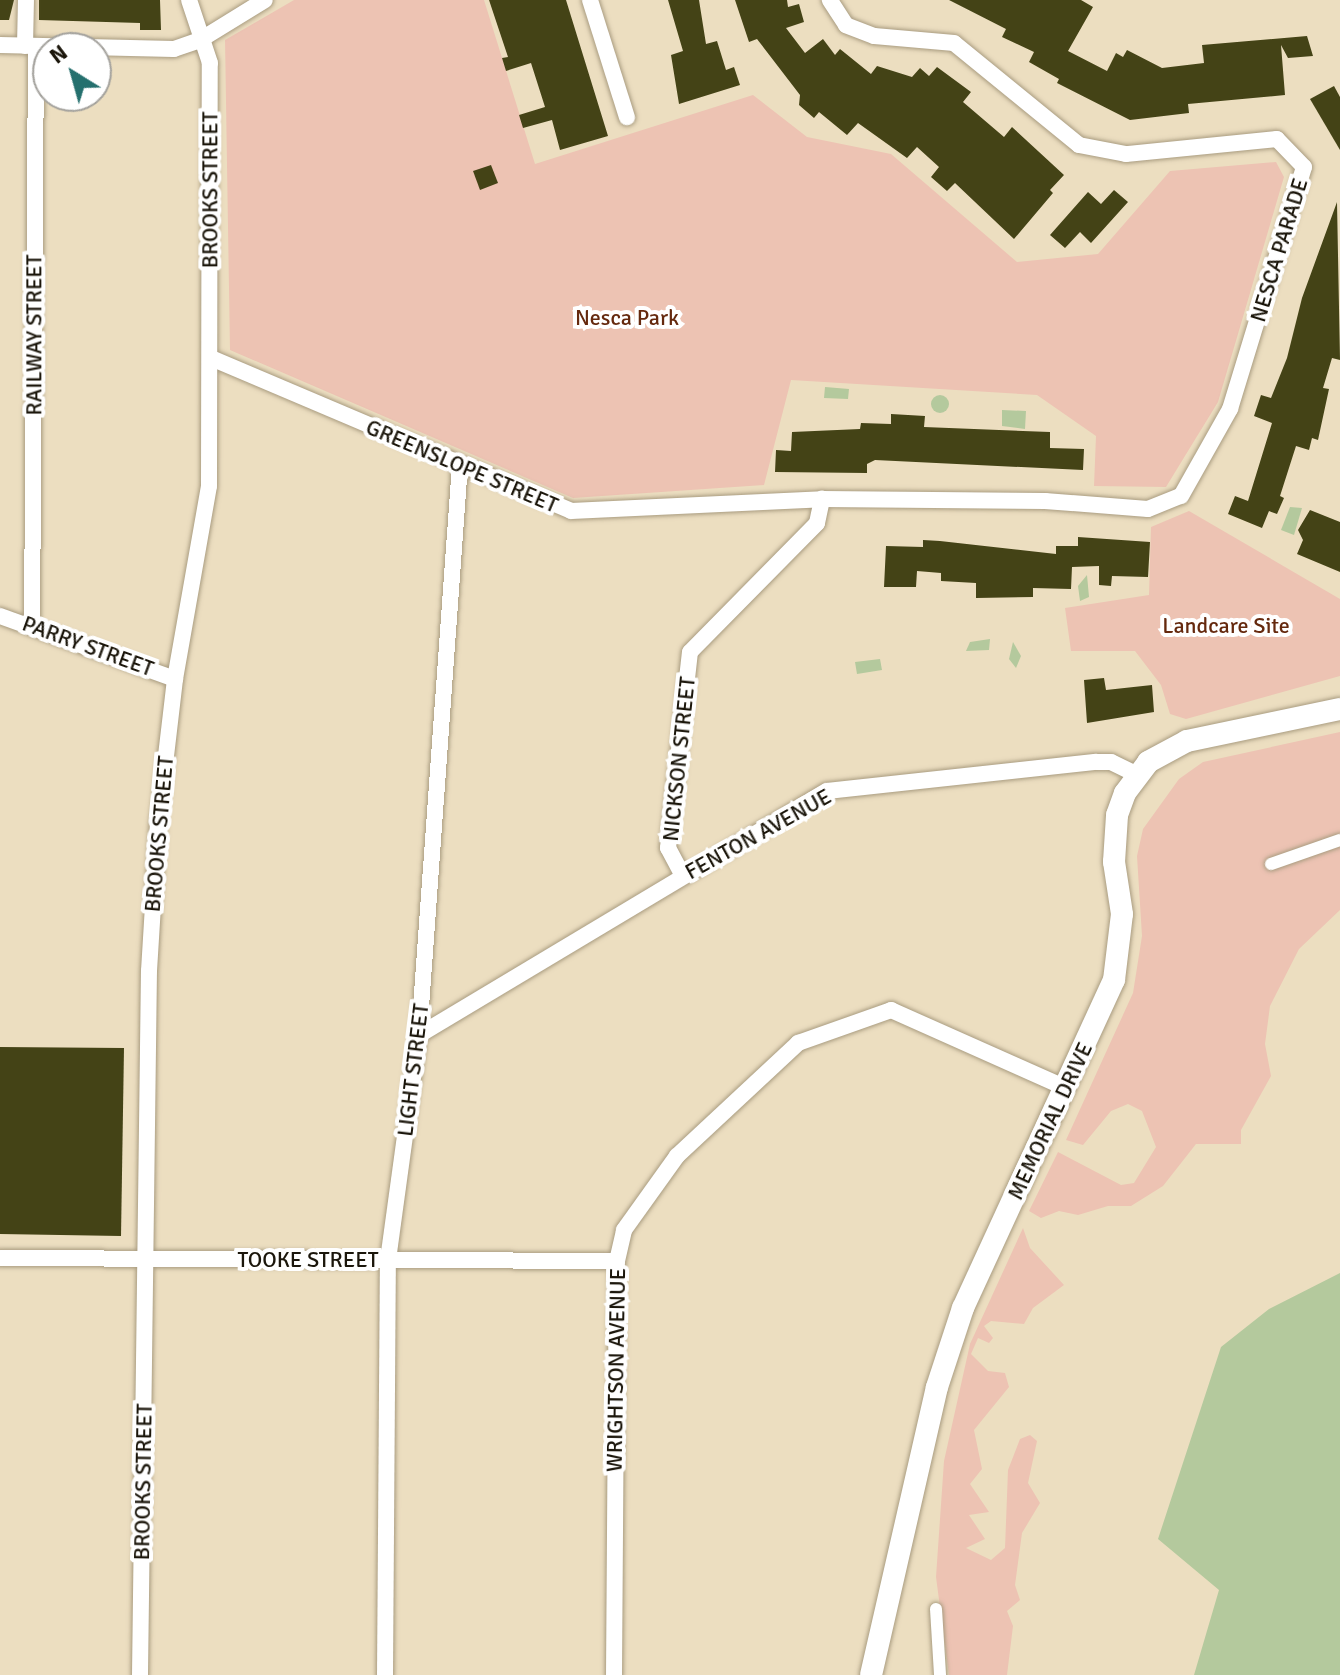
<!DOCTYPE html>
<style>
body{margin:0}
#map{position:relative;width:1340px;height:1675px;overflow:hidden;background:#ecdec0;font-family:Signika,sans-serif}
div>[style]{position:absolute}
.green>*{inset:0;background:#edc3b3}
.water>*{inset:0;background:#b4c99d}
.round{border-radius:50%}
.building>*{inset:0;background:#444316}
.roads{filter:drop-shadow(0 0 2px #a99c80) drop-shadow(0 0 2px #a99c80)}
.pedestrian>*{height:12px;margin:-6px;padding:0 6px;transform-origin:6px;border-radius:6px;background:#fff}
.minor>*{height:16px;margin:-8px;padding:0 8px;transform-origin:8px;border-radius:8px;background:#fff}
.secondary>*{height:22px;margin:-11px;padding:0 11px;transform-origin:11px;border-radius:11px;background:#fff}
span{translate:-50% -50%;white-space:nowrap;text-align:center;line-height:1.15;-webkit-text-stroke:8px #fff;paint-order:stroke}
.street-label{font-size:22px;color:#1b160b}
.park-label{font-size:22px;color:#65290e}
.north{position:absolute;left:32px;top:32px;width:80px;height:80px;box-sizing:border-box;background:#fff;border:2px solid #a4a29d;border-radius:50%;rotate:323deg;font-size:22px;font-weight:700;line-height:32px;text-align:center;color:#1b160b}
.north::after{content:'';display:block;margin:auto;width:28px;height:36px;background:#25706e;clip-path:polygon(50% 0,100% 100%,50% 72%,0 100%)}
</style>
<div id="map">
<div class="green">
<i style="clip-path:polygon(294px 0,484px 0,535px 164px,753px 95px,807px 137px,891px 154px,1017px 262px,1098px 254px,1170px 171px,1276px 162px,1284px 177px,1218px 402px,1166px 487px,1094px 486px,1096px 436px,1037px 395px,791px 380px,764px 485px,573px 498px,230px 350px,225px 40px)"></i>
<i style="clip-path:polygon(1189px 511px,1340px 599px,1340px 676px,1186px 719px,1170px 714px,1161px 685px,1135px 651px,1071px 651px,1065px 608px,1149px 595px,1151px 527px)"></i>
<i style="clip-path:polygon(1340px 732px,1340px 910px,1299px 949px,1270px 1006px,1265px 1044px,1271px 1076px,1241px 1130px,1241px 1144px,1196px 1144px,1163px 1186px,1131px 1206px,1108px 1206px,1078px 1215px,1059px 1211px,1041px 1218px,1029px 1211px,1058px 1152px,1121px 1185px,1134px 1183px,1156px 1147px,1142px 1111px,1128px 1104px,1111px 1111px,1083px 1145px,1066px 1140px,1133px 993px,1142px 936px,1137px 856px,1143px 829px,1179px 779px,1203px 762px)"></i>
<i style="clip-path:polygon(1023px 1228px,1030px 1248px,1064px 1285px,1033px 1308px,1024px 1324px,991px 1321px,984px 1326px,993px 1338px,989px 1343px,978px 1338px,971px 1354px,988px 1371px,1005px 1373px,1009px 1387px,974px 1430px,982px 1469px,970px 1484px,989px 1512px,969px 1515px,985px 1539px,966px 1548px,991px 1560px,1005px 1548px,1008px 1470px,1020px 1439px,1030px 1435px,1037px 1441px,1028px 1483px,1040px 1503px,1022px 1533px,1015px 1585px,1020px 1600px,1007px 1611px,1013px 1626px,1007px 1675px,949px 1675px,936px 1577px,944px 1461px,970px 1344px)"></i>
</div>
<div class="water">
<i style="clip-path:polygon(825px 387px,849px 389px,848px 399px,824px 398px)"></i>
<i class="round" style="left:931px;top:395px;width:18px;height:18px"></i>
<i style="clip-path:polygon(1002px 410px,1026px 411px,1025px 429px,1002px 426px)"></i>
<i style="clip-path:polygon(1290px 507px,1302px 508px,1294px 535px,1281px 530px)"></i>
<i style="clip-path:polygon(1087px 575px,1089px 597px,1080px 601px,1078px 586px)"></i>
<i style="clip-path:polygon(990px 639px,989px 650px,966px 651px,970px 642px)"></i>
<i style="clip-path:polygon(1013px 642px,1021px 656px,1016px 668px,1009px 659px)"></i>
<i style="clip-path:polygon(880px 659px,882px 670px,857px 674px,855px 662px)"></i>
<i style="clip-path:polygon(1340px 1273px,1340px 1675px,1194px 1675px,1219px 1590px,1158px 1539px,1221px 1347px,1269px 1309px)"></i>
</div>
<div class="building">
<i style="clip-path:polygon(0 0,14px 0,9px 20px,0 20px)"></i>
<i style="clip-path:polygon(39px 0,160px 0,161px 30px,140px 30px,140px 23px,39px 20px)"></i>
<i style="clip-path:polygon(489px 0,566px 0,608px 136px,560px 150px,552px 120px,523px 128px,519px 115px,545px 107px,531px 63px,506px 71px,502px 58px,508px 57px)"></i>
<i style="clip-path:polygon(668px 0,699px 0,706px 44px,717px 41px,726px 70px,734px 67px,740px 85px,679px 104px,671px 55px,683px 51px)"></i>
<i style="clip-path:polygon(735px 0,787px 0,788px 7px,799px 4px,804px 22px,786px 28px,805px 53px,823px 39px,835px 55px,840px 49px,871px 74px,877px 66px,912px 77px,920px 68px,929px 76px,937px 67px,971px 92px,963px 102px,1004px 137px,1012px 127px,1064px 175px,1050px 190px,1053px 193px,1014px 239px,955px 183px,947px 191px,931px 177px,939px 167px,917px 147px,907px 158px,858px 123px,847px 135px,819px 112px,814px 118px,799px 105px,800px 95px,757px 39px,749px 42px)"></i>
<i style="clip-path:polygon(949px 0,1081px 0,1093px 7px,1068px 51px,1107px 71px,1116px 53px,1123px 57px,1127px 50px,1162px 68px,1204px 63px,1202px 45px,1307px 36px,1313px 56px,1288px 58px,1281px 45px,1285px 95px,1188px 104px,1189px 113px,1130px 120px,1057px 83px,1059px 79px,1029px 62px,1034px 52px,1002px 37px,1006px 29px)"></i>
<i style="clip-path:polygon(1334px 86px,1340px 97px,1340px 150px,1310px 99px)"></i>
<i style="clip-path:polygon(491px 165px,498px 183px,480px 190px,473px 171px)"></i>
<i style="clip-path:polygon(1114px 190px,1128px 202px,1091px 243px,1080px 232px,1065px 248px,1050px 235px,1088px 192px,1101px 204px)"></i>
<i style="clip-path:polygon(1337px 202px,1340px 360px,1332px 358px,1323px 388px,1329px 389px,1318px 440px,1312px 438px,1309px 450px,1296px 446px,1280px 496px,1284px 498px,1277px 514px,1269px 511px,1262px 528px,1228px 514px,1235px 496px,1248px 501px,1272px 423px,1254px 416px,1261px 395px,1271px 398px,1287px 358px,1302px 298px)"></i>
<i style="clip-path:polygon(891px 414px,925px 416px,924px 427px,1050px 432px,1050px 448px,1084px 449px,1083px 470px,875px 460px,867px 464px,867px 473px,775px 472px,776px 450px,791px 451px,792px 432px,860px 429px,861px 423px,891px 424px)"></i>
<i style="clip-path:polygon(1310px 510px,1340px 522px,1340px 572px,1297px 554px,1303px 540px,1298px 530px)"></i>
<i style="clip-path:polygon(1078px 537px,1150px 542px,1148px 577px,1112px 576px,1111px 586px,1099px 585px,1099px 566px,1072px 567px,1071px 589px,1033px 588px,1033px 597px,976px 598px,976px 583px,941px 581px,941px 573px,917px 571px,916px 587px,884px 587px,886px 546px,923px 547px,923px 540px,940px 541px,1056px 554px,1056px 546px,1078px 546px)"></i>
<i style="clip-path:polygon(1104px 678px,1106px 690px,1152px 685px,1154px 712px,1087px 723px,1084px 680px)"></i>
<i style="clip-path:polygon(0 1047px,124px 1048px,121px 1236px,0 1234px)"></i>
</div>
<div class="roads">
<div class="pedestrian">
<i style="left:1271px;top:864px;width:73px;rotate:-19.2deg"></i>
<i style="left:936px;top:1609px;width:66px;rotate:86.5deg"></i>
</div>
<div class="minor">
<i style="left:590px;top:0;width:123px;rotate:72.5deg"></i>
<i style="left:0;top:45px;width:174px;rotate:1.3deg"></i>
<i style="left:174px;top:49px;width:28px;rotate:-19deg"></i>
<i style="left:200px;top:40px;width:76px;rotate:-31.6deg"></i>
<i style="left:25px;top:46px;width:46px;rotate:-88.8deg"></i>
<i style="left:211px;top:358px;width:391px;rotate:23deg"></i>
<i style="left:571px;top:511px;width:251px;rotate:-2.7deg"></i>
<i style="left:822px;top:499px;width:223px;rotate:0.5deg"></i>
<i style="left:1045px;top:501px;width:103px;rotate:4.4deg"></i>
<i style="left:1148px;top:509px;width:35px;rotate:-22deg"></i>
<i style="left:1181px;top:496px;width:100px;rotate:-60.6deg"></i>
<i style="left:1230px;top:409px;width:253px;rotate:-73deg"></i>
<i style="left:1304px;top:167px;width:39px;rotate:-134deg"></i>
<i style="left:1277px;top:139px;width:152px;rotate:174.3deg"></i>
<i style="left:1126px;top:154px;width:48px;rotate:-169.2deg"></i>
<i style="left:1079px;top:145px;width:161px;rotate:-140.8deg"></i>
<i style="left:954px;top:43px;width:80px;rotate:-175deg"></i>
<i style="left:874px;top:36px;width:30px;rotate:-159deg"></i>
<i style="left:846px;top:25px;width:30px;rotate:-123deg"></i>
<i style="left:0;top:616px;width:186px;rotate:19.8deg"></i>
<i style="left:32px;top:623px;width:577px;rotate:-89.6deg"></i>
<i style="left:683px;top:876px;width:32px;rotate:-118deg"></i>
<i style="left:668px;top:848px;width:197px;rotate:-83.6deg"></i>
<i style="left:690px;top:652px;width:181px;rotate:-45.4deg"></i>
<i style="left:817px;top:523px;width:25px;rotate:-78deg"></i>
<i style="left:419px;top:1035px;width:475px;rotate:-30.9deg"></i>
<i style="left:827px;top:791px;width:271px;rotate:-6.2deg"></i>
<i style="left:1096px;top:762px;width:15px"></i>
<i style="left:1111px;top:762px;width:28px;rotate:26deg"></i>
<i style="left:0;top:1258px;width:617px;rotate:0.28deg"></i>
<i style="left:140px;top:1675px;width:704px;rotate:-89.27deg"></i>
<i style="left:149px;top:971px;width:147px;rotate:-86.5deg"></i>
<i style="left:158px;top:824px;width:146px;rotate:-83.3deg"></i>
<i style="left:175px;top:679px;width:196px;rotate:-80deg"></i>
<i style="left:209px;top:486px;width:423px;rotate:-89.9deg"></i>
<i style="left:210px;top:63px;width:66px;rotate:-108.4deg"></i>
<i style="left:385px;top:1675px;width:415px;rotate:-89.6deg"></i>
<i style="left:388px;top:1260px;width:227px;rotate:-82.2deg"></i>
<i style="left:419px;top:1035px;width:571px;rotate:-85.89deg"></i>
<i style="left:614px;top:1675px;width:414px;rotate:-89.6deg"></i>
<i style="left:617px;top:1261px;width:32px;rotate:-77deg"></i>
<i style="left:624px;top:1230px;width:91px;rotate:-54.4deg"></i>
<i style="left:677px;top:1156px;width:166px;rotate:-43deg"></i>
<i style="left:798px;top:1043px;width:99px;rotate:-19.5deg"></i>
<i style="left:891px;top:1010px;width:192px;rotate:24deg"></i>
</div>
<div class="secondary">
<i style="left:871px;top:1675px;width:295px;rotate:-77.1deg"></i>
<i style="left:937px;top:1387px;width:83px;rotate:-71.8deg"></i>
<i style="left:963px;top:1308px;width:361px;rotate:-65.3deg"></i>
<i style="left:1114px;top:980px;width:66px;rotate:-83.1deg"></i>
<i style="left:1122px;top:914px;width:53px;rotate:-98.7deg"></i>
<i style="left:1114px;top:862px;width:47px;rotate:-86.3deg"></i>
<i style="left:1117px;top:815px;width:23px;rotate:-70deg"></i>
<i style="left:1125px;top:793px;width:39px;rotate:-53deg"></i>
<i style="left:1148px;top:762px;width:44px;rotate:-28.3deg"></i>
<i style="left:1187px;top:741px;width:156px;rotate:-11.8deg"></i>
</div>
</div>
<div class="street-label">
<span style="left:210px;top:190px;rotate:-90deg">BROOKS STREET</span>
<span style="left:1279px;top:250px;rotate:-73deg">NESCA PARADE</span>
<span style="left:34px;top:335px;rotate:-90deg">RAILWAY STREET</span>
<span style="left:462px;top:466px;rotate:23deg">GREENSLOPE STREET</span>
<span style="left:88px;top:646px;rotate:20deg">PARRY STREET</span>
<span style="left:679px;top:759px;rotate:-84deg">NICKSON STREET</span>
<span style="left:159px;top:834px;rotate:-85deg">BROOKS STREET</span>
<span style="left:758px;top:834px;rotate:-29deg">FENTON AVENUE</span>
<span style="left:413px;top:1070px;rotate:-83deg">LIGHT STREET</span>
<span style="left:1050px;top:1121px;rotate:-65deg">MEMORIAL DRIVE</span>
<span style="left:308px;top:1260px">TOOKE STREET</span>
<span style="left:616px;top:1370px;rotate:-89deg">WRIGHTSON AVENUE</span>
<span style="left:143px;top:1482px;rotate:-89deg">BROOKS STREET</span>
</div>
<div class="park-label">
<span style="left:627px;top:318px">Nesca Park</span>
<span style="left:1226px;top:626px">Landcare Site</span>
</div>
<div class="north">N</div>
</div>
